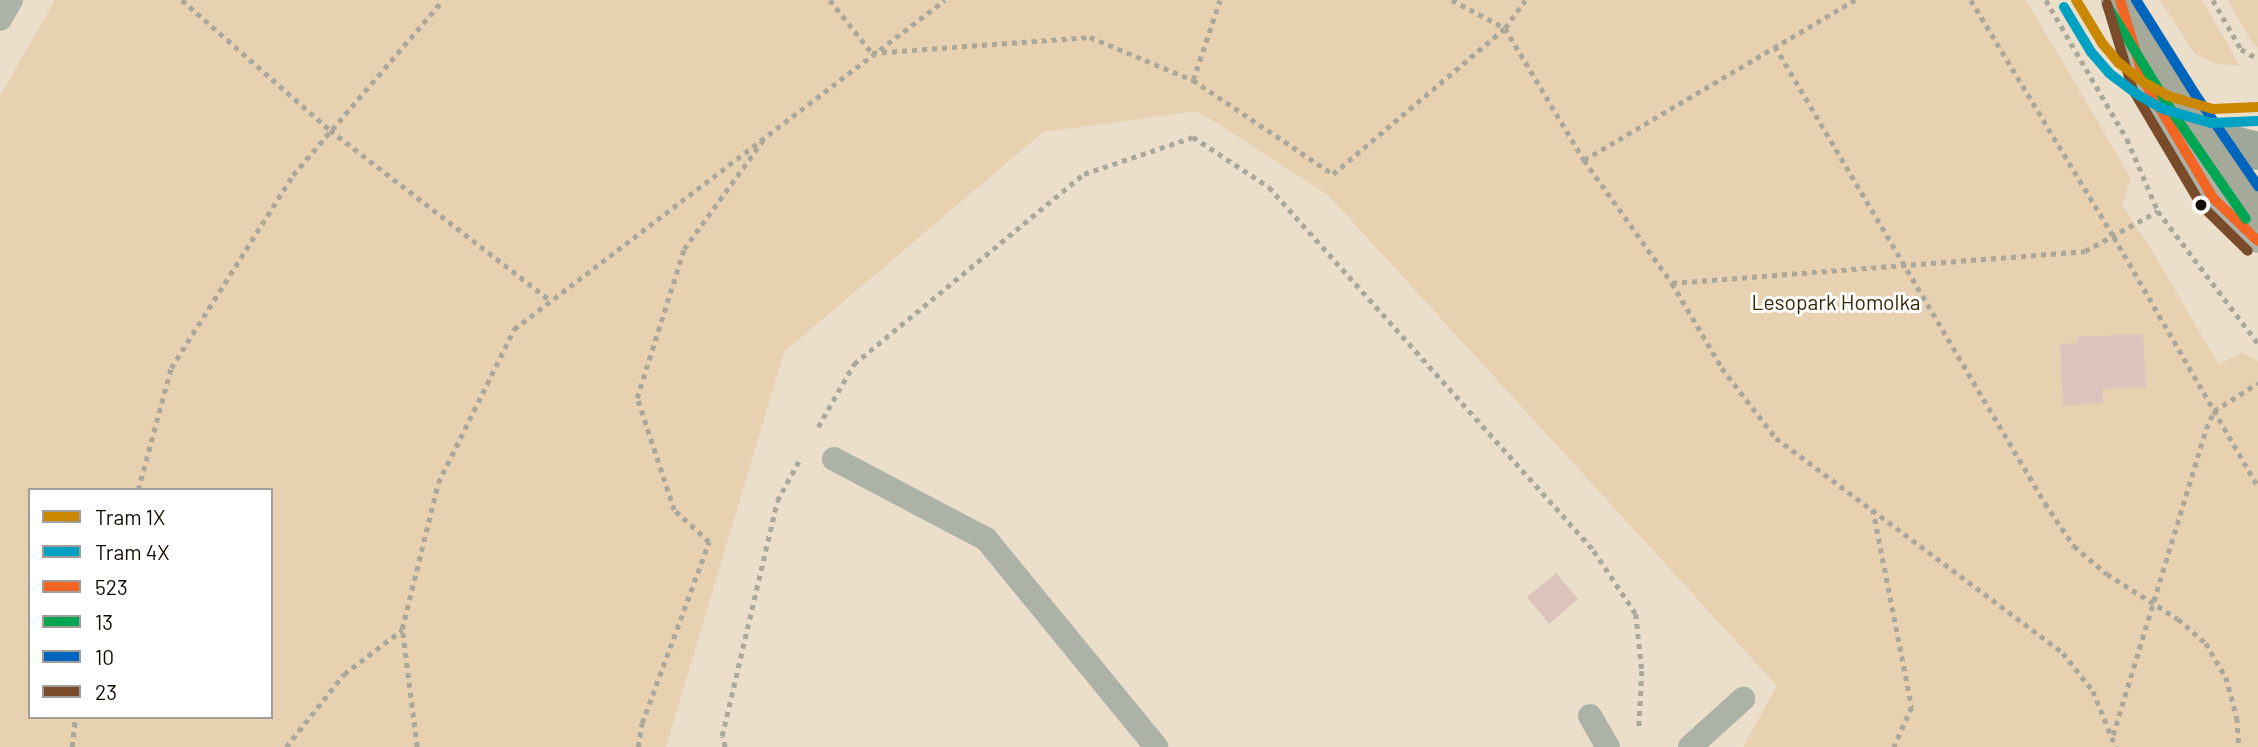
<!DOCTYPE html>
<style>
body{margin:0}
#map{position:relative;width:2258px;height:747px;overflow:hidden;background:#ebdecb;font-family:Barlow,sans-serif}
div>[style]{position:absolute}
.green>*{inset:0;background:#e7d1b0}
.building>*{inset:0;background:#dcc4bc}
.path>*{height:4.5px;margin-top:-2.25px;transform-origin:0;background:repeating-linear-gradient(90deg,#aaa89b 0 5px,transparent 0 10px)}
.lane>*{height:24px;margin:-12px;padding:0 12px;transform-origin:12px;border-radius:12px;background:#acb2a6}
.secondary>*{height:38px;margin:-19px;padding:0 19px;transform-origin:19px;border-radius:19px;background:#a0a89a}
.primary>*{height:38px;margin:-19px;padding:0 19px;transform-origin:19px;border-radius:19px;background:#a4a99a}
.bus-1>*{height:10px;margin:-5px;padding:0 5px;transform-origin:5px;border-radius:5px;background:#f26522}
.bus-2>*{height:10px;margin:-5px;padding:0 5px;transform-origin:5px;border-radius:5px;background:#00a651}
.bus-3>*{height:10px;margin:-5px;padding:0 5px;transform-origin:5px;border-radius:5px;background:#0065bd}
.bus-4>*{height:10px;margin:-5px;padding:0 5px;transform-origin:5px;border-radius:5px;background:#7a4b2a}
.tram-1>*{height:10px;margin:-5px;padding:0 5px;transform-origin:5px;border-radius:5px;background:#ca8700}
.tram-2>*{height:10px;margin:-5px;padding:0 5px;transform-origin:5px;border-radius:5px;background:#01a1c4}
.dots>*{width:19px;height:19px;translate:-50% -50%;box-sizing:border-box;border:4px solid #fff;border-radius:50%}
span{translate:-50% -50%;white-space:nowrap;text-align:center;line-height:1.15;-webkit-text-stroke:6px #fff;paint-order:stroke}
.park-label{font-size:21px;color:#3a2703}
.legend{position:absolute;left:28px;top:488px;width:245px;height:231px;box-sizing:border-box;background:#fff;border:2px solid #a19e9a;margin:0;padding:9px 12px;list-style:none;font-size:21px;color:#140d02}
.legend li{display:flex;align-items:center;gap:14px;height:35px}
.legend b{width:35px;border:2px solid #a19e9a}
</style>
<div id="map">
<div class="green">
<i style="clip-path:polygon(evenodd,55px 0,2026px 0,2131px 178px,2122px 205px,2151px 249px,2219px 365px,2241px 352px,2258px 361px,2258px 747px,1743px 747px,1777px 686px,1328px 195px,1198px 111px,1043px 132px,784px 352px,666px 747px,0 747px,0 96px,55px 0,30px 490px,271px 490px,271px 717px,30px 717px,30px 490px)"></i>
<i style="clip-path:polygon(2160px 0,2202px 0,2240px 66px,2217px 64px,2195px 54px)"></i>
<i style="clip-path:polygon(2227px 0,2258px 0,2258px 48px,2250px 39px)"></i>
</div>
<div class="building">
<i style="clip-path:polygon(2143px 334px,2146px 387px,2102px 389px,2103px 403px,2063px 406px,2060px 344px,2078px 343px,2078px 337px)"></i>
<i style="clip-path:polygon(1556px 573px,1578px 599px,1549px 624px,1527px 597px)"></i>
</div>
<div class="path">
<i style="left:182px;top:0;width:197px;rotate:41.3deg"></i>
<i style="left:330px;top:130px;width:278px;rotate:37.7deg"></i>
<i style="left:830px;top:0;width:68px;rotate:51.6deg"></i>
<i style="left:872px;top:53px;width:219px;rotate:-4.2deg"></i>
<i style="left:1090px;top:37px;width:112px;rotate:22.7deg"></i>
<i style="left:1193px;top:80px;width:169px;rotate:33.9deg"></i>
<i style="left:1333px;top:174px;width:226px;rotate:-40.3deg"></i>
<i style="left:1505px;top:28px;width:34px;rotate:-54deg"></i>
<i style="left:1452px;top:0;width:60px;rotate:27.8deg"></i>
<i style="left:1505px;top:28px;width:154px;rotate:59.1deg"></i>
<i style="left:1584px;top:160px;width:151px;rotate:54.4deg"></i>
<i style="left:1672px;top:283px;width:99px;rotate:59.5deg"></i>
<i style="left:1722px;top:368px;width:88px;rotate:52.4deg"></i>
<i style="left:1776px;top:438px;width:359px;rotate:36.8deg"></i>
<i style="left:2063px;top:653px;width:48px;rotate:51.7deg"></i>
<i style="left:2093px;top:691px;width:61px;rotate:67.7deg"></i>
<i style="left:1971px;top:0;width:277px;rotate:58.9deg"></i>
<i style="left:2114px;top:237px;width:288px;rotate:60deg"></i>
<i style="left:2046px;top:0;width:161px;rotate:59.8deg"></i>
<i style="left:2127px;top:139px;width:78px;rotate:66.7deg"></i>
<i style="left:2158px;top:211px;width:166px;rotate:52.9deg"></i>
<i style="left:2213px;top:0;width:56px;rotate:60.3deg"></i>
<i style="left:2241px;top:49px;width:20px;rotate:30deg"></i>
<i style="left:1775px;top:46px;width:531px;rotate:59.42deg"></i>
<i style="left:2045px;top:503px;width:52px;rotate:56deg"></i>
<i style="left:2074px;top:546px;width:43px;rotate:40.3deg"></i>
<i style="left:2107px;top:574px;width:84px;rotate:32.4deg"></i>
<i style="left:2178px;top:619px;width:37px;rotate:41deg"></i>
<i style="left:2206px;top:643px;width:39px;rotate:60deg"></i>
<i style="left:2226px;top:677px;width:42px;rotate:75deg"></i>
<i style="left:2237px;top:718px;width:29px;rotate:86deg"></i>
<i style="left:1193px;top:80px;width:84px;rotate:-71.4deg"></i>
<i style="left:1584px;top:160px;width:315px;rotate:-30.6deg"></i>
<i style="left:1672px;top:283px;width:414px;rotate:-4.4deg"></i>
<i style="left:2085px;top:251px;width:83px;rotate:-28.7deg"></i>
<i style="left:818px;top:427px;width:73px;rotate:-60.3deg"></i>
<i style="left:854px;top:364px;width:298px;rotate:-39.6deg"></i>
<i style="left:1084px;top:174px;width:115px;rotate:-18.7deg"></i>
<i style="left:1193px;top:137px;width:91px;rotate:33.3deg"></i>
<i style="left:1269px;top:187px;width:488px;rotate:48.2deg"></i>
<i style="left:1594px;top:551px;width:76px;rotate:56.3deg"></i>
<i style="left:1636px;top:614px;width:57px;rotate:84deg"></i>
<i style="left:1642px;top:671px;width:60px;rotate:92.9deg"></i>
<i style="left:138px;top:490px;width:126px;rotate:-74.9deg"></i>
<i style="left:171px;top:368px;width:228px;rotate:-57.7deg"></i>
<i style="left:293px;top:175px;width:230px;rotate:-49.4deg"></i>
<i style="left:1873px;top:509px;width:202px;rotate:78.9deg"></i>
<i style="left:1912px;top:707px;width:44px;rotate:114.2deg"></i>
<i style="left:2113px;top:735px;width:320px;rotate:-73.1deg"></i>
<i style="left:2206px;top:429px;width:20px;rotate:-66deg"></i>
<i style="left:2214px;top:411px;width:52px;rotate:-32.5deg"></i>
<i style="left:72px;top:747px;width:30px;rotate:-84deg"></i>
<i style="left:286px;top:747px;width:93px;rotate:-51.5deg"></i>
<i style="left:344px;top:674px;width:73px;rotate:-37.2deg"></i>
<i style="left:417px;top:747px;width:119px;rotate:-97.2deg"></i>
<i style="left:402px;top:629px;width:150px;rotate:-76.1deg"></i>
<i style="left:438px;top:483px;width:172px;rotate:-63.7deg"></i>
<i style="left:514px;top:329px;width:542px;rotate:-37.36deg"></i>
<i style="left:638px;top:747px;width:24px;rotate:-81deg"></i>
<i style="left:642px;top:723px;width:193px;rotate:-69.7deg"></i>
<i style="left:709px;top:542px;width:47px;rotate:-137.6deg"></i>
<i style="left:674px;top:510px;width:118px;rotate:-108.3deg"></i>
<i style="left:637px;top:398px;width:156px;rotate:-72.5deg"></i>
<i style="left:684px;top:249px;width:136px;rotate:-54deg"></i>
<i style="left:725px;top:747px;width:11px;rotate:-105deg"></i>
<i style="left:722px;top:736px;width:241px;rotate:-76.8deg"></i>
<i style="left:777px;top:501px;width:48px;rotate:-61.3deg"></i>
</div>
<div class="lane">
<i style="left:0;top:19px;width:22px;rotate:-60deg"></i>
<i style="left:2132px;top:41px;width:44px;rotate:72.8deg"></i>
<i style="left:2145px;top:83px;width:134px;rotate:59.4deg"></i>
<i style="left:2213px;top:198px;width:62px;rotate:43.7deg"></i>
<i style="left:834px;top:459px;width:172px;rotate:27.8deg"></i>
<i style="left:986px;top:539px;width:269px;rotate:50.7deg"></i>
<i style="left:1590px;top:716px;width:36px;rotate:60deg"></i>
<i style="left:1690px;top:747px;width:72px;rotate:-42.2deg"></i>
</div>
<div class="secondary">
<i style="left:2210px;top:139px;width:49px;rotate:14deg"></i>
</div>
<div class="primary">
<i style="left:2120px;top:0;width:120px;rotate:58.3deg"></i>
<i style="left:2183px;top:102px;width:132px;rotate:55.5deg"></i>
</div>
<div class="bus-1">
<i style="left:2120px;top:0;width:87px;rotate:73.2deg"></i>
<i style="left:2145px;top:83px;width:134px;rotate:59.4deg"></i>
<i style="left:2213px;top:198px;width:62px;rotate:43.7deg"></i>
</div>
<div class="bus-2">
<i style="left:2108px;top:7px;width:121px;rotate:58.5deg"></i>
<i style="left:2171px;top:110px;width:132px;rotate:55.5deg"></i>
</div>
<div class="bus-3">
<i style="left:2136px;top:0;width:111px;rotate:57.9deg"></i>
<i style="left:2195px;top:94px;width:112px;rotate:55.6deg"></i>
</div>
<div class="bus-4">
<i style="left:2107px;top:4px;width:90px;rotate:73.2deg"></i>
<i style="left:2133px;top:90px;width:135px;rotate:59.3deg"></i>
<i style="left:2202px;top:206px;width:64px;rotate:44.4deg"></i>
</div>
<div class="tram-1">
<i style="left:2076px;top:0;width:50px;rotate:58.8deg"></i>
<i style="left:2102px;top:43px;width:26px;rotate:50deg"></i>
<i style="left:2119px;top:63px;width:33px;rotate:38deg"></i>
<i style="left:2145px;top:83px;width:26px;rotate:29deg"></i>
<i style="left:2168px;top:96px;width:47px;rotate:16.1deg"></i>
<i style="left:2213px;top:109px;width:45px;rotate:-2.5deg"></i>
</div>
<div class="tram-2">
<i style="left:2064px;top:7px;width:52px;rotate:59deg"></i>
<i style="left:2091px;top:52px;width:28px;rotate:49deg"></i>
<i style="left:2109px;top:73px;width:36px;rotate:37deg"></i>
<i style="left:2138px;top:95px;width:29px;rotate:29deg"></i>
<i style="left:2163px;top:109px;width:50px;rotate:16.3deg"></i>
<i style="left:2211px;top:123px;width:47px;rotate:-2.4deg"></i>
</div>
<div class="dots">
<i style="left:2201px;top:205px;background:#140d02"></i>
</div>
<div class="park-label">
<span style="left:1836px;top:302px">Lesopark Homolka</span>
</div>
<ul class="legend">
<li><b style="height:9px;background:#ca8700"></b>Tram 1X</li>
<li><b style="height:9px;background:#01a1c4"></b>Tram 4X</li>
<li><b style="height:9px;background:#f26522"></b>523</li>
<li><b style="height:9px;background:#00a651"></b>13</li>
<li><b style="height:9px;background:#0065bd"></b>10</li>
<li><b style="height:9px;background:#7a4b2a"></b>23</li>
</ul>
</div>
